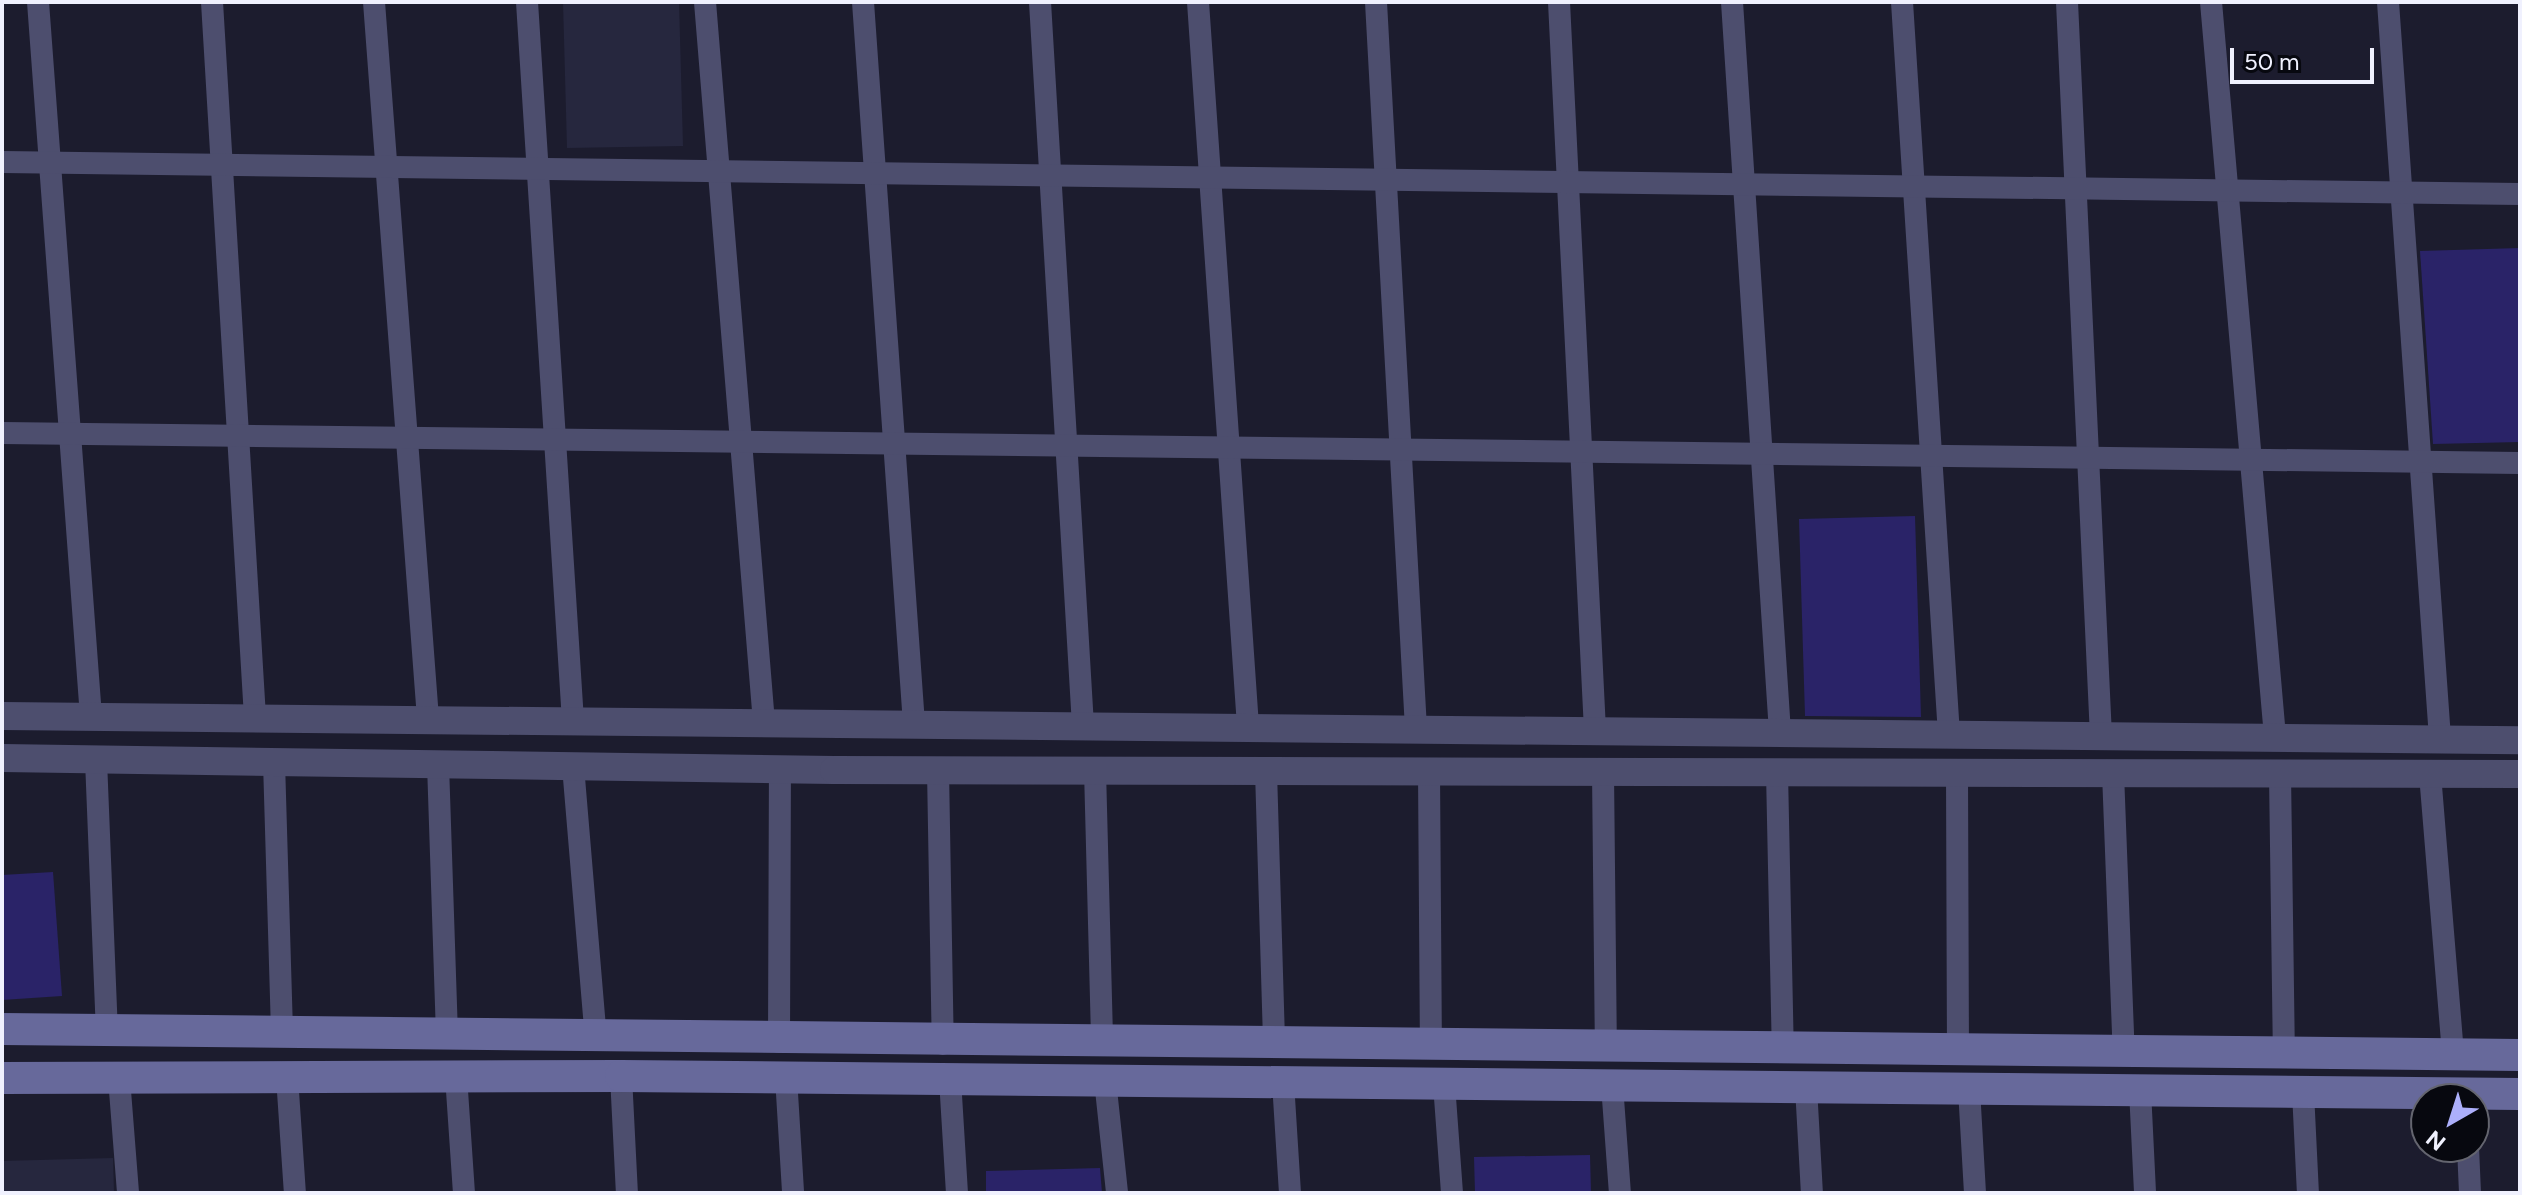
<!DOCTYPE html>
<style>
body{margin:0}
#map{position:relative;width:2522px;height:1195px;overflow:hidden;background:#1c1c2e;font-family:Figtree,sans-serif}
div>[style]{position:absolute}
.built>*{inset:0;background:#26273e}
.building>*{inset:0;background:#2a2368}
.minor>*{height:22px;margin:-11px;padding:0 11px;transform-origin:11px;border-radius:11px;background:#4d4e6e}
.tertiary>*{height:28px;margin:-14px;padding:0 14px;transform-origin:14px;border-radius:14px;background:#4d4e6e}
.secondary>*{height:32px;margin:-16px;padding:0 16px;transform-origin:16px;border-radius:16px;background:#67699b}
span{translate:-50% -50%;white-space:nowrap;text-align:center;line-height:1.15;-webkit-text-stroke:6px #07080f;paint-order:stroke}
.frame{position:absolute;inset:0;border:4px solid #f0f1fe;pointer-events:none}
.north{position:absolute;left:2410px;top:1083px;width:80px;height:80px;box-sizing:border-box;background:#07080f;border:2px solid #64656f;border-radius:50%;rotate:219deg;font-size:22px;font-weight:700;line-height:32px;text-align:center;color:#f0f1fe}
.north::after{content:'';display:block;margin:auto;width:28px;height:36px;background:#acaffb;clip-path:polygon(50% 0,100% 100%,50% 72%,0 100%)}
.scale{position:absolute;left:2230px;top:48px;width:144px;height:36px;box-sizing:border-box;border:4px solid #f0f1fe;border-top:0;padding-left:10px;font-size:24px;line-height:28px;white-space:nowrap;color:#f0f1fe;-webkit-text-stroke:6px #07080f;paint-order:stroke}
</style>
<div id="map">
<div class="built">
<i style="clip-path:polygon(563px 2px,679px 2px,683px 146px,567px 148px)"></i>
<i style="clip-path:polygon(113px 1158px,114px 1193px,2px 1193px,2px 1161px)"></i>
</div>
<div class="building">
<i style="clip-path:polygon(2520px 248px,2520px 442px,2433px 444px,2420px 251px)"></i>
<i style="clip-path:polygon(1915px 516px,1921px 717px,1805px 716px,1799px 519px)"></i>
<i style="clip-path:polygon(53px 872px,62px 996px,2px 1000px,2px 875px)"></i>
<i style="clip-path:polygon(1590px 1155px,1591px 1193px,1475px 1193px,1474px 1157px)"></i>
<i style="clip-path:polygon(1100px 1168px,1102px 1193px,986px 1193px,986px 1171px)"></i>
</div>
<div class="minor">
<i style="left:38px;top:2px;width:717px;rotate:85.76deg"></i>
<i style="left:212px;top:2px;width:717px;rotate:86.56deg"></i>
<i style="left:374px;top:2px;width:719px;rotate:85.69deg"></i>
<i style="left:527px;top:2px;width:720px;rotate:86.34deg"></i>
<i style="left:705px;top:2px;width:723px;rotate:85.32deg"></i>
<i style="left:863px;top:2px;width:724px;rotate:85.96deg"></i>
<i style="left:1040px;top:2px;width:725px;rotate:86.6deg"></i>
<i style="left:1198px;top:2px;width:727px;rotate:86.05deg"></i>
<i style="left:1376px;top:2px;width:728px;rotate:86.85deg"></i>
<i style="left:1559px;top:2px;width:730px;rotate:87.17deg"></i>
<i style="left:1732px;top:2px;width:733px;rotate:86.24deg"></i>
<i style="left:1902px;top:2px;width:734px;rotate:86.33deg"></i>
<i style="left:2067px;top:2px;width:735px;rotate:87.35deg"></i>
<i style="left:2211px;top:2px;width:738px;rotate:85.02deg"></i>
<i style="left:2388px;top:2px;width:739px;rotate:85.96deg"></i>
<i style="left:2px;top:162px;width:2518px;rotate:0.73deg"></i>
<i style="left:2px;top:433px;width:2518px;rotate:0.68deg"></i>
<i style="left:96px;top:760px;width:271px;rotate:87.7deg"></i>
<i style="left:274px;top:762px;width:272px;rotate:88.3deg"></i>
<i style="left:438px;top:764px;width:272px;rotate:88.1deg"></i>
<i style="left:573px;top:766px;width:274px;rotate:85.2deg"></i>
<i style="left:938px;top:770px;width:274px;rotate:89deg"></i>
<i style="left:1095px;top:770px;width:275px;rotate:88.5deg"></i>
<i style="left:1266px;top:771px;width:276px;rotate:88.3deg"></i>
<i style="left:1429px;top:771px;width:277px;rotate:89.6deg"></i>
<i style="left:1603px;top:772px;width:277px;rotate:89.4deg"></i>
<i style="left:1777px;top:772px;width:278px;rotate:88.8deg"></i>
<i style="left:1957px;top:773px;width:279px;rotate:89.8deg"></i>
<i style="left:2113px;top:773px;width:280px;rotate:87.8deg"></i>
<i style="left:2280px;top:774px;width:280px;rotate:89.2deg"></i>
<i style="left:2430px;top:774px;width:283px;rotate:85.3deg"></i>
<i style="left:779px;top:1042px;width:273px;rotate:-89.8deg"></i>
<i style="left:456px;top:1076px;width:117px;rotate:86.1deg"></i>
<i style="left:621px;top:1076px;width:117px;rotate:87.1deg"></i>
<i style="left:287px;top:1077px;width:116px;rotate:86.1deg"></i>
<i style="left:786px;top:1077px;width:116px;rotate:86.5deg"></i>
<i style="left:119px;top:1078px;width:115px;rotate:85.5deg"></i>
<i style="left:950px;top:1079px;width:114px;rotate:86.5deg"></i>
<i style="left:1105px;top:1080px;width:114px;rotate:83.9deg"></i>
<i style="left:1283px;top:1082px;width:111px;rotate:86.4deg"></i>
<i style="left:1444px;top:1084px;width:109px;rotate:85.8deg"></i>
<i style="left:1612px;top:1085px;width:108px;rotate:85.8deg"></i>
<i style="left:1806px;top:1087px;width:106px;rotate:86.8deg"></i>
<i style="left:1969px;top:1089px;width:104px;rotate:86.7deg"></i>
<i style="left:2140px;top:1090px;width:103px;rotate:87.2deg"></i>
<i style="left:2303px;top:1092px;width:101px;rotate:87.2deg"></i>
<i style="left:2468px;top:1147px;width:46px;rotate:87.5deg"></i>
</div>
<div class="tertiary">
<i style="left:2px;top:716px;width:2518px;rotate:0.55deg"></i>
<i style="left:2px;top:758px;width:832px;rotate:0.83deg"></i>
<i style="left:834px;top:770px;width:1686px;rotate:0.14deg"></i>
</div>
<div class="secondary">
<i style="left:2px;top:1029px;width:2518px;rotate:0.59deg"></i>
<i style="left:2px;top:1078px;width:619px;rotate:-0.19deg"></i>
<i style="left:621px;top:1076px;width:1899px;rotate:0.54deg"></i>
</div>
<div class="frame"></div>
<div class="north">N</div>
<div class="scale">50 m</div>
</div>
